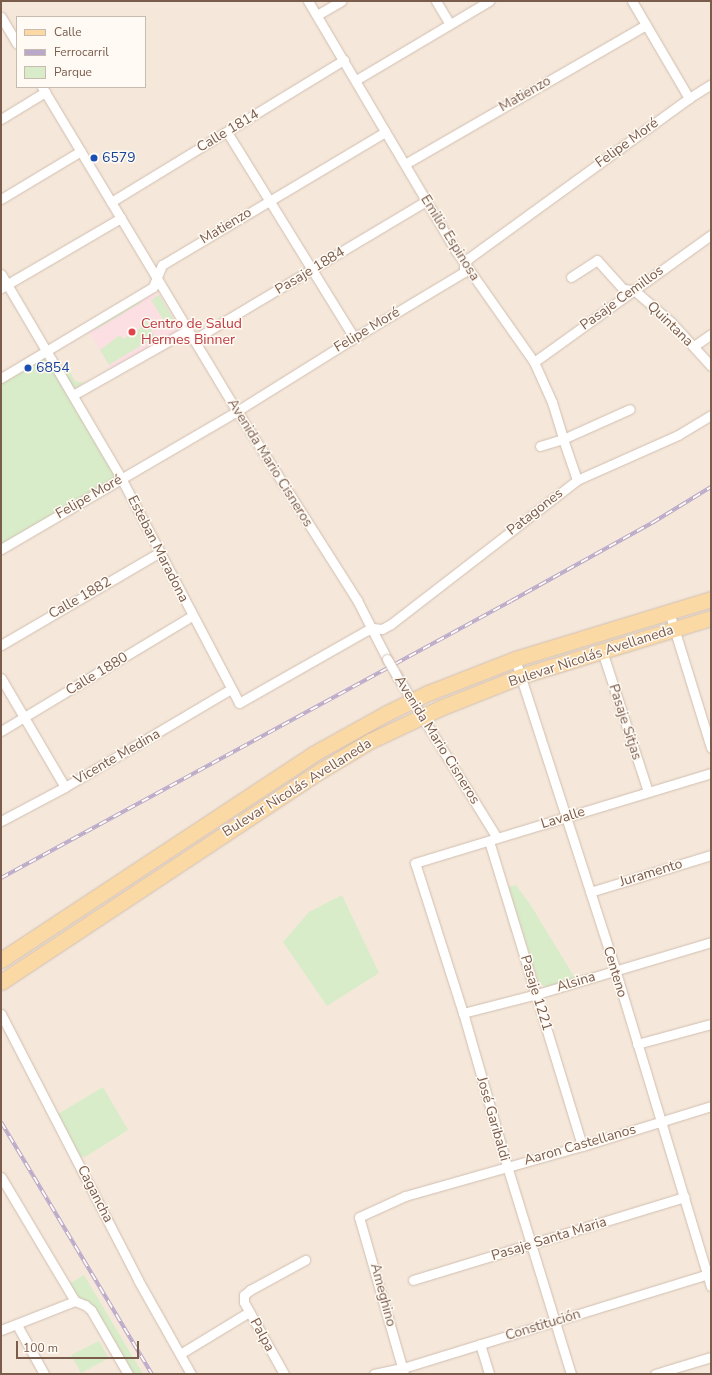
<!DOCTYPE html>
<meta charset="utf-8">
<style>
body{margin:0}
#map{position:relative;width:712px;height:1375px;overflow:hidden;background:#fdf6ec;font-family:"Nunito Sans",sans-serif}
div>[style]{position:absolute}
.residential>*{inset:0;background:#f5e8da}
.medical>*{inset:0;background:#fbdfe3}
.green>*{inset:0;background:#d8ecc9}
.roads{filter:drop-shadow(0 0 1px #d1beb0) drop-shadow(0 0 1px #d1beb0)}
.minor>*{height:9px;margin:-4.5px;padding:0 4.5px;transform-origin:4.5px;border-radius:4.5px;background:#fff}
.primary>*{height:15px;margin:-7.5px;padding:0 7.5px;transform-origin:7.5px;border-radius:7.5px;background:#fbd9a5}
.rail>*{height:4px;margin-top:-2px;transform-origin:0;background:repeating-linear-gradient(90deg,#fffaf3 0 8px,#b9a8c9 0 16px);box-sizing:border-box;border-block:1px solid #b9a8c9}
.bridges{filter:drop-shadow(0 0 1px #d1beb0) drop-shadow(0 0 1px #d1beb0)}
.minor-bridge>*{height:9px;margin:-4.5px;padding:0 4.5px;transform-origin:4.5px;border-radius:4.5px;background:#fff}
.dots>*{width:11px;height:11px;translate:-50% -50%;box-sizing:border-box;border:2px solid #fffaf3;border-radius:50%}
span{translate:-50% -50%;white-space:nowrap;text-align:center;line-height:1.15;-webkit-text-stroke:3px #fffaf3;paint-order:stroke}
.street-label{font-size:14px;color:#7a5c4d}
.transit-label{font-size:14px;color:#164399}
.left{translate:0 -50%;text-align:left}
.health-label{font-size:14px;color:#be3a42}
.frame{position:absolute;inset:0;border:2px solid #7a5c4d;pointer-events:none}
.legend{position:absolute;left:16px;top:16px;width:130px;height:72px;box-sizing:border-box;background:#fffaf3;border:1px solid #cabbb1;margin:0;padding:5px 7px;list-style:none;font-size:12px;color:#7a5c4d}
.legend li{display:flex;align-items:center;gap:8px;height:20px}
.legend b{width:20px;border:1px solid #cabbb1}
.scale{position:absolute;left:16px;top:1341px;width:123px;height:18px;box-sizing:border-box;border:2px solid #7a5c4d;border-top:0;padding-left:5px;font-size:12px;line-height:14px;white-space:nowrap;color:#7a5c4d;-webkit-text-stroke:3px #fffaf3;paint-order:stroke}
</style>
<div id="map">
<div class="residential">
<i style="clip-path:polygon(evenodd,1px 1px,711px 1px,711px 1374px,1px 1374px,1px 1px,17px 17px,145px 17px,145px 87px,17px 87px,17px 17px)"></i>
</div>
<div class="medical">
<i style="clip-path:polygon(156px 294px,160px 296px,179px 328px,178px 331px,111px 369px,88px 331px,140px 299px)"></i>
</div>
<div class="green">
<i style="clip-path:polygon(159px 295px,177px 325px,169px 329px,151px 300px)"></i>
<i style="clip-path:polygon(140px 299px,142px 302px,95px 330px,93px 327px)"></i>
<i style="clip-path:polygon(146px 320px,155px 337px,109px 365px,100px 350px,120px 335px,123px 339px,141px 328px,139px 324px)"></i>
<i style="clip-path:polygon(47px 351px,121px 478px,1px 549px,1px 378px)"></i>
<i style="clip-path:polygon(69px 370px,75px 381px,84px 383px,75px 388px,72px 387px,64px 373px)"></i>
<i style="clip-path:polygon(516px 885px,530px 904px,575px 978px,546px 987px,539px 983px,509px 887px)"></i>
<i style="clip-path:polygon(342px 895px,379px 973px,327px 1006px,283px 942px,309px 912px)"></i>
<i style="clip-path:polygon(103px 1087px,128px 1130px,85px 1157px,80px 1156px,58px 1114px)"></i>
<i style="clip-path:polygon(84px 1275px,143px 1374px,132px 1374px,91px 1306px,78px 1299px,69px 1284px)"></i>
<i style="clip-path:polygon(99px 1341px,109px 1358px,81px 1373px,71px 1355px)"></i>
</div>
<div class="roads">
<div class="minor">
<i style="left:308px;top:1px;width:291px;rotate:59.4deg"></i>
<i style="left:456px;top:251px;width:136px;rotate:54.9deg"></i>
<i style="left:534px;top:362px;width:44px;rotate:65.8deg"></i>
<i style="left:552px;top:402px;width:39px;rotate:73deg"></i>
<i style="left:563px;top:439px;width:43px;rotate:71.1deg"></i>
<i style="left:436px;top:1px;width:27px;rotate:59deg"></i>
<i style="left:632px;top:1px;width:113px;rotate:59.6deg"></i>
<i style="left:317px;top:15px;width:28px;rotate:-30deg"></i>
<i style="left:1px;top:17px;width:31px;rotate:59deg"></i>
<i style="left:356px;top:80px;width:155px;rotate:-30.7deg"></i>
<i style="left:42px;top:87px;width:378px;rotate:59deg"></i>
<i style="left:237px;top:411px;width:224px;rotate:57.6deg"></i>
<i style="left:357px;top:600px;width:66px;rotate:63deg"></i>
<i style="left:1px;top:119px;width:52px;rotate:-31.5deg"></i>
<i style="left:227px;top:132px;width:242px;rotate:58.3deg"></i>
<i style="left:405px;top:164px;width:278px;rotate:-30deg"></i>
<i style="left:1px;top:199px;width:93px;rotate:-31deg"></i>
<i style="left:111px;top:202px;width:273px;rotate:-31.4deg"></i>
<i style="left:1px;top:274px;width:237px;rotate:59.5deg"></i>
<i style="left:121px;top:478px;width:254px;rotate:62.3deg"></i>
<i style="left:239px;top:703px;width:146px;rotate:-29.6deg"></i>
<i style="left:366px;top:631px;width:7px;rotate:-27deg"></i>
<i style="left:372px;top:628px;width:10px;rotate:6deg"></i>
<i style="left:382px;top:629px;width:10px;rotate:-29deg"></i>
<i style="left:391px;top:624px;width:235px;rotate:-37.7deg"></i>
<i style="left:577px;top:480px;width:111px;rotate:-24deg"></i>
<i style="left:678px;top:435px;width:39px;rotate:-31deg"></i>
<i style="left:571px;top:277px;width:31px;rotate:-33deg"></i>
<i style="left:597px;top:260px;width:39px;rotate:48deg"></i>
<i style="left:623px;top:289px;width:11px;rotate:5deg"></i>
<i style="left:634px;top:290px;width:49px;rotate:40.9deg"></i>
<i style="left:671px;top:322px;width:59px;rotate:47.7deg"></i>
<i style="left:1px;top:288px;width:139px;rotate:-30.3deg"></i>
<i style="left:193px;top:340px;width:271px;rotate:-30.8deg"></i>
<i style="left:694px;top:346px;width:21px;rotate:-35deg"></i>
<i style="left:534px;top:362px;width:218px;rotate:-35.7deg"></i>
<i style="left:1px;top:378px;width:177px;rotate:-30.9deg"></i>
<i style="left:153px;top:287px;width:24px;rotate:-68deg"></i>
<i style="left:162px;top:265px;width:260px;rotate:-30.8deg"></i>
<i style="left:73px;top:395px;width:132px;rotate:-29.5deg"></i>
<i style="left:540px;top:446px;width:24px;rotate:-17deg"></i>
<i style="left:563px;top:439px;width:73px;rotate:-24.1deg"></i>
<i style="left:1px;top:549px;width:273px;rotate:-30.3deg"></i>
<i style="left:237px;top:411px;width:138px;rotate:-32deg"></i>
<i style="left:354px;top:338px;width:128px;rotate:-31deg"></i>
<i style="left:464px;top:272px;width:8px;rotate:-90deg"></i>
<i style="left:464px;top:264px;width:8px;rotate:-50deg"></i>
<i style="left:469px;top:258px;width:272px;rotate:-36deg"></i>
<i style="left:689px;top:98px;width:26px;rotate:-32deg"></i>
<i style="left:669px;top:612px;width:142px;rotate:72.8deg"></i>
<i style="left:1px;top:645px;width:184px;rotate:-30.3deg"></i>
<i style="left:602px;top:651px;width:148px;rotate:71.9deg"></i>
<i style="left:515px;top:659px;width:326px;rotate:72.1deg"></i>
<i style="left:615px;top:969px;width:331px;rotate:73.2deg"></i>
<i style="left:397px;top:676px;width:190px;rotate:58.3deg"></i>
<i style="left:1px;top:678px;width:126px;rotate:59.6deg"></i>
<i style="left:1px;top:731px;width:224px;rotate:-31.1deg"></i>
<i style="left:1px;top:821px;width:72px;rotate:-28deg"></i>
<i style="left:65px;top:787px;width:193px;rotate:-30.6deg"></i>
<i style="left:489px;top:841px;width:319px;rotate:73deg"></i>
<i style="left:590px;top:892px;width:127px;rotate:-17deg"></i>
<i style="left:463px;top:1013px;width:76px;rotate:-14.4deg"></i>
<i style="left:537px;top:994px;width:182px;rotate:-16.6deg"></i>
<i style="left:1px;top:1014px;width:299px;rotate:62.7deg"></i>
<i style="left:138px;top:1280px;width:108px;rotate:60.6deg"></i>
<i style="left:637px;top:1044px;width:77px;rotate:-15.1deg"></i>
<i style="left:1px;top:1177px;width:144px;rotate:59.2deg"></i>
<i style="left:75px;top:1301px;width:11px;rotate:22deg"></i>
<i style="left:85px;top:1305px;width:8px;rotate:40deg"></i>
<i style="left:91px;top:1310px;width:74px;rotate:60deg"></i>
<i style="left:413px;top:1280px;width:284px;rotate:-17deg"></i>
<i style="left:17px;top:1325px;width:56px;rotate:61.1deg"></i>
<i style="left:1px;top:1330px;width:79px;rotate:-21.4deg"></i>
<i style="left:480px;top:1344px;width:31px;rotate:73deg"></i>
<i style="left:180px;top:1354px;width:81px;rotate:-31.3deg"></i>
<i style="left:284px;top:1374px;width:82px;rotate:-119.1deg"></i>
<i style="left:244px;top:1302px;width:7px;rotate:-90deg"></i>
<i style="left:244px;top:1295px;width:8px;rotate:-40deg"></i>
<i style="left:250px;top:1290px;width:63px;rotate:-28.6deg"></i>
<i style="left:374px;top:1374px;width:30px;rotate:-12deg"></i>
<i style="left:403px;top:1368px;width:322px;rotate:-17.1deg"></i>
<i style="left:404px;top:1374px;width:163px;rotate:-106deg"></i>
<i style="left:359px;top:1217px;width:51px;rotate:-24.5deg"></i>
<i style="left:405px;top:1196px;width:184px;rotate:-15.8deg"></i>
<i style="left:582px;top:1146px;width:135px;rotate:-17.2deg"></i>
<i style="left:571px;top:1374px;width:218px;rotate:-107.1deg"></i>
<i style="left:507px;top:1166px;width:159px;rotate:-106deg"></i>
<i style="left:463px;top:1013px;width:157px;rotate:-107.7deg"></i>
<i style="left:415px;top:863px;width:309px;rotate:-16.9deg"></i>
<i style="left:655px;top:1374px;width:59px;rotate:-16.9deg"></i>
</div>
<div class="primary">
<i style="left:1px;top:960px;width:374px;rotate:-33.4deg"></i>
<i style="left:313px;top:754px;width:85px;rotate:-29deg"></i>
<i style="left:387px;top:713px;width:46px;rotate:-26deg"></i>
<i style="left:428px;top:693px;width:93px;rotate:-21.3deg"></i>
<i style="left:515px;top:659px;width:205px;rotate:-17deg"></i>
<i style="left:1px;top:982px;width:382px;rotate:-33.5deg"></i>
<i style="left:320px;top:771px;width:58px;rotate:-31deg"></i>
<i style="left:370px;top:741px;width:77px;rotate:-25.2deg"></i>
<i style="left:440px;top:708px;width:87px;rotate:-21.6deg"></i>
<i style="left:521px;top:676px;width:199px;rotate:-17deg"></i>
</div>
</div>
<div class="rail">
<i style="left:1px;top:878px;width:580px;rotate:-28.51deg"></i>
<i style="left:511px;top:601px;width:161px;rotate:-29deg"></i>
<i style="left:652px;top:523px;width:69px;rotate:-31.4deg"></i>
<i style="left:1px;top:1122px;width:294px;rotate:59.1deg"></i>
</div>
<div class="bridges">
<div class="minor-bridge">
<i style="left:387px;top:659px;width:20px;rotate:60deg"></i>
</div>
</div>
<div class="dots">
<i style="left:94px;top:158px;background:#1a4fb4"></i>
<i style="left:132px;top:332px;background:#e0444e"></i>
<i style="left:28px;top:368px;background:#1a4fb4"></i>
</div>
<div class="street-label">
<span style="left:525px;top:94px;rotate:-30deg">Matienzo</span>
<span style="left:228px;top:131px;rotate:-31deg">Calle 1814</span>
<span style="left:627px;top:143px;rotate:-36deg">Felipe Moré</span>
<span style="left:226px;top:226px;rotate:-31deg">Matienzo</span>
<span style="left:450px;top:238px;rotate:58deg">Emilio Espinosa</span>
<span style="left:310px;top:271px;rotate:-31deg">Pasaje 1884</span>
<span style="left:622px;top:298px;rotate:-36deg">Pasaje Cemillos</span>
<span style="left:670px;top:324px;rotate:44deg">Quintana</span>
<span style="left:367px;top:330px;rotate:-31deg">Felipe Moré</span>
<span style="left:270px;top:463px;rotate:58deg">Avenida Mario Cisneros</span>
<span style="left:89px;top:497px;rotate:-30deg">Felipe Moré</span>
<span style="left:535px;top:512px;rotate:-38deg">Patagones</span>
<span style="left:158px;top:549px;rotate:63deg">Esteban Maradona</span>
<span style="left:80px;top:598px;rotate:-30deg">Calle 1882</span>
<span style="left:591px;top:656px;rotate:-18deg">Bulevar Nicolás Avellaneda</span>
<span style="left:97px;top:674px;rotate:-31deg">Calle 1880</span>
<span style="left:625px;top:722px;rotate:72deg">Pasaje Sitjas</span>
<span style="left:437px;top:740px;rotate:58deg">Avenida Mario Cisneros</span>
<span style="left:117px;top:757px;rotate:-30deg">Vicente Medina</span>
<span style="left:297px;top:788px;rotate:-32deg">Bulevar Nicolás Avellaneda</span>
<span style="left:563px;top:818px;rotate:-17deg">Lavalle</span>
<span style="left:651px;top:873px;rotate:-17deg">Juramento</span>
<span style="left:615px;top:972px;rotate:73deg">Centeno</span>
<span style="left:576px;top:982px;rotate:-17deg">Alsina</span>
<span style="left:536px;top:993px;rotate:73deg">Pasaje 1221</span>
<span style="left:493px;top:1119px;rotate:74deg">José Garibaldi</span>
<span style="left:580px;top:1145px;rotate:-16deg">Aaron Castellanos</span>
<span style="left:95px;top:1194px;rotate:63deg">Cagancha</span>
<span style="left:549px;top:1239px;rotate:-17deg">Pasaje Santa Maria</span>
<span style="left:383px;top:1295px;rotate:75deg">Ameghino</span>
<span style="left:543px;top:1325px;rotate:-17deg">Constitución</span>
<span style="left:262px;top:1335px;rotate:61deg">Palpa</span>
</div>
<div class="transit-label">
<span class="left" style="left:102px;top:158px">6579</span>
<span class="left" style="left:36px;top:368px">6854</span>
</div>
<div class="health-label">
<span class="left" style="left:141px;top:332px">Centro de Salud<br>Hermes Binner</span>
</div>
<div class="frame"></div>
<ul class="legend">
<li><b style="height:5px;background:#fbd9a5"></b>Calle</li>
<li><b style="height:5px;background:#b9a8c9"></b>Ferrocarril</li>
<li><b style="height:11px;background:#d8ecc9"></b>Parque</li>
</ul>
<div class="scale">100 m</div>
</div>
